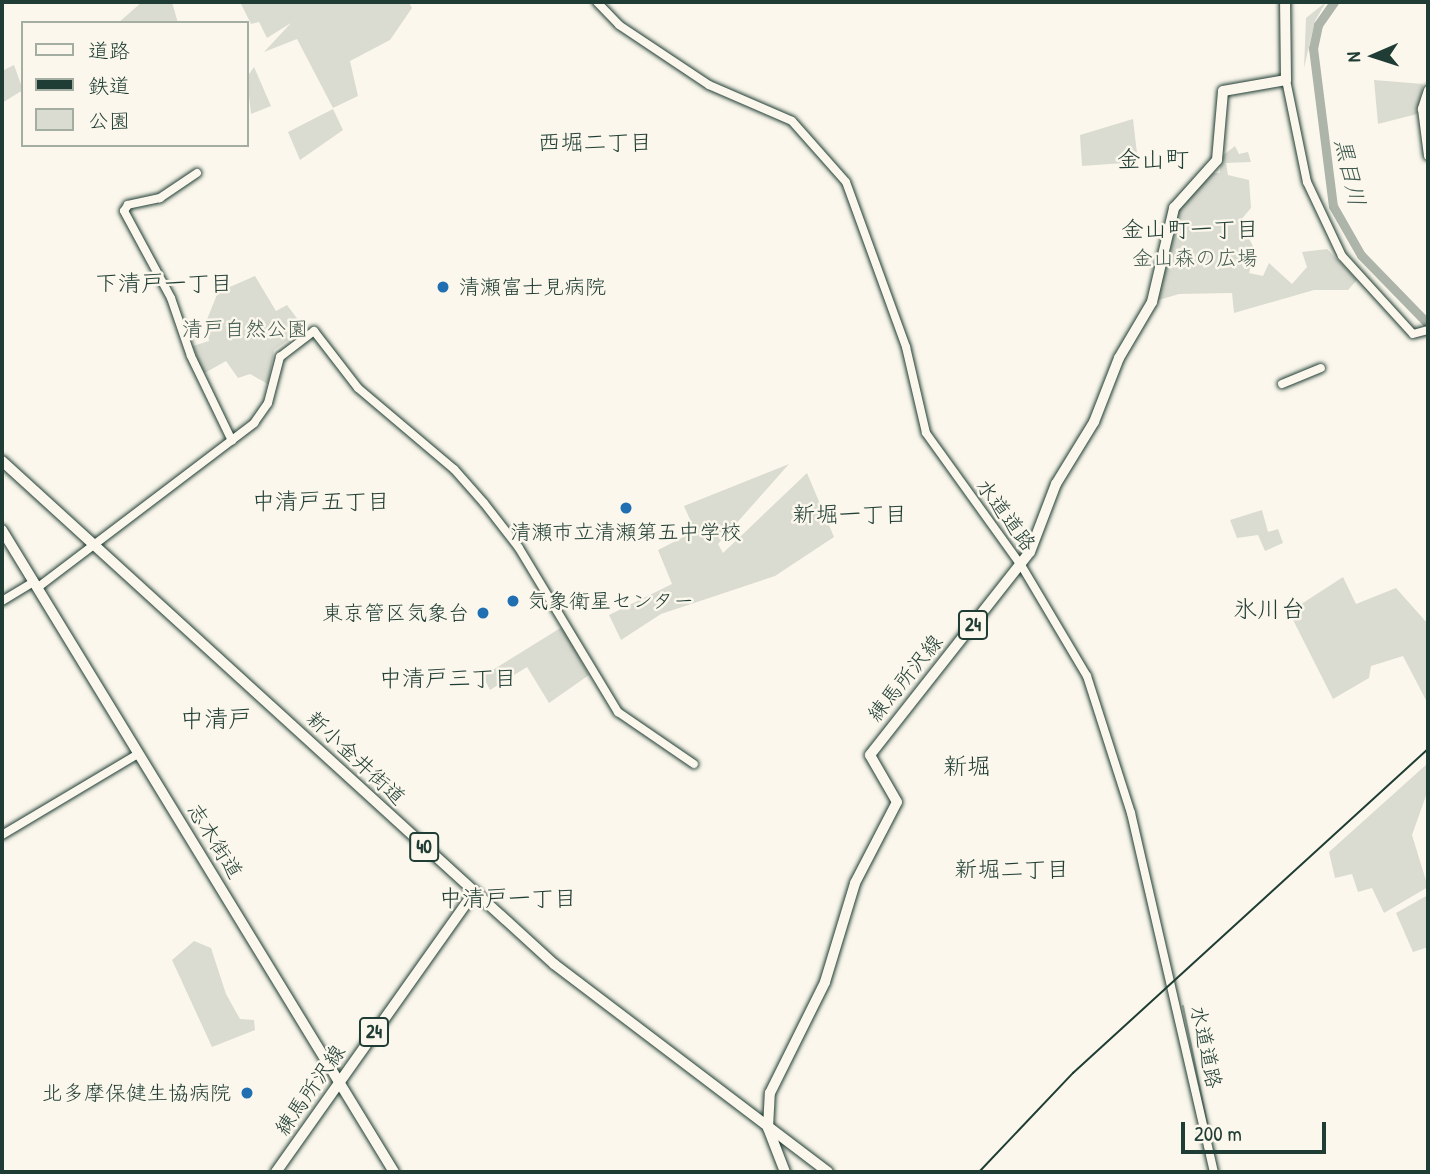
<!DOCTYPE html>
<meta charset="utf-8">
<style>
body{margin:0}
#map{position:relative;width:1430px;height:1174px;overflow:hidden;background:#fbf7ec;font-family:"Patrick Hand","Klee One",sans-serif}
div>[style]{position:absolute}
.green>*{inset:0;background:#dbdcd1}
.stream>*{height:2px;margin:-1px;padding:0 1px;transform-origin:1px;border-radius:1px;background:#adb4aa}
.river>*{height:9px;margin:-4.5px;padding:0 4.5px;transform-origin:4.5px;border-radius:4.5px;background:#adb4aa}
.roads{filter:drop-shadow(0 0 2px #1f3d34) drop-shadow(0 0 2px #1f3d34)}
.secondary>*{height:8px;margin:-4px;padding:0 4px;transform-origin:4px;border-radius:4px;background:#fbf7ec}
.primary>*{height:10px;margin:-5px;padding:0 5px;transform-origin:5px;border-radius:5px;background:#fbf7ec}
.rail>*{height:2px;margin:-1px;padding:0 1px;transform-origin:1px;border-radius:1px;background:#1f3d34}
.dots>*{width:19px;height:19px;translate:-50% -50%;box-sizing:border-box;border:4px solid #fbf7ec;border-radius:50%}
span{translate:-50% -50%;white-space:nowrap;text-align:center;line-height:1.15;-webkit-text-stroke:5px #fbf7ec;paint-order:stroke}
.shield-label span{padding:2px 5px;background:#fbf7ec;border:2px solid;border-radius:5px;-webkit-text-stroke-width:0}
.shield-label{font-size:19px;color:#1f3d34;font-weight:700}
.park-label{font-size:21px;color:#455d53}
.poi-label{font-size:21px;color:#1f3d34}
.left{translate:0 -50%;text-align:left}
.right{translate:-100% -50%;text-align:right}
.street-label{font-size:21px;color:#1f3d34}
.neighbourhood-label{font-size:23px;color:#1f3d34}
.water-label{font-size:23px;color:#425b52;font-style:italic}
.quarter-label{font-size:24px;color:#1f3d34}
.frame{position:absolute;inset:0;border:4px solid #1f3d34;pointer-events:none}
.legend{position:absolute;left:21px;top:21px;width:228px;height:126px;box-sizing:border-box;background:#fbf7ec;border:2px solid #a3ada2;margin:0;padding:9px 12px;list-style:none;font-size:21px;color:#1f3d34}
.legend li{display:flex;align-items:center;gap:14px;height:35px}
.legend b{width:35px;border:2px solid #a3ada2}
.north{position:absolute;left:1339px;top:21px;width:70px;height:70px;-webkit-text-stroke:5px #fbf7ec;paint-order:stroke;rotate:267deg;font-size:19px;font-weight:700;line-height:28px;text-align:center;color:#1f3d34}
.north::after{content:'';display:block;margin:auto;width:24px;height:32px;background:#1f3d34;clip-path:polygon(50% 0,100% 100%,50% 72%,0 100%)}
.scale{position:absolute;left:1181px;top:1122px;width:145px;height:32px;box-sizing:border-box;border:4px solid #1f3d34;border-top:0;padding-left:9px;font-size:21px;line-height:24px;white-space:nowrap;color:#1f3d34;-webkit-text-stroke:5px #fbf7ec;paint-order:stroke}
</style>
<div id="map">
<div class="green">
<i style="clip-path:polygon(142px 2px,172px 2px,178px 23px,118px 23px)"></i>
<i style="clip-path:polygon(240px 2px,409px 2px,412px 8px,390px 40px,350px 61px,358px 96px,333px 108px,297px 39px,264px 52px,291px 23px,267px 38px,259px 22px,251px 24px)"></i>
<i style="clip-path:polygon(1326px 2px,1315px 21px,1304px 68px,1306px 18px)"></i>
<i style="clip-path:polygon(14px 65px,23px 90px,2px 103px,2px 71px)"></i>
<i style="clip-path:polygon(254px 67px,271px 106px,251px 114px,247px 77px)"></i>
<i style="clip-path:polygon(1374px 80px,1423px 84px,1417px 114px,1378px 124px)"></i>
<i style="clip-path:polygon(333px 109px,343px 130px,300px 160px,288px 132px)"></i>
<i style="clip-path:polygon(1133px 119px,1138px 162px,1082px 166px,1080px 135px)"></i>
<i style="clip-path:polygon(1235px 146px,1239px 154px,1248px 152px,1251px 162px,1226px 163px,1228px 175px,1249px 180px,1251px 208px,1240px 221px,1255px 250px,1249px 273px,1263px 276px,1269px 263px,1292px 284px,1307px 267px,1302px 252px,1327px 249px,1357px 280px,1348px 290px,1314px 290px,1234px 313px,1232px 293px,1179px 294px,1152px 302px,1167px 211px,1209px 173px,1220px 173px,1221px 157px)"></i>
<i style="clip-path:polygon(255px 276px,276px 311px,287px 305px,305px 329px,274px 350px,268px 384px,250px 374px,238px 378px,226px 361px,203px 374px,193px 346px,209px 341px,206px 322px,218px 292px)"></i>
<i style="clip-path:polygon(789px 464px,718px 544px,723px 553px,807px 473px,834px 537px,775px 576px,661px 614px,621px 640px,609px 615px,672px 584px,658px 550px,695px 531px,684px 506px)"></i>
<i style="clip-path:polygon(1262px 510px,1268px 532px,1278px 529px,1283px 543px,1265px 551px,1258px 535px,1237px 538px,1230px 520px)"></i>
<i style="clip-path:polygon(1343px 577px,1356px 604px,1396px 588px,1428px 624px,1428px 704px,1403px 656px,1371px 666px,1369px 678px,1333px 699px,1289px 612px)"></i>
<i style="clip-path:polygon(562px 627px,589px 675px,549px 703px,527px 667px,490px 690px,483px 676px)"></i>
<i style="clip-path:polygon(1428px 763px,1428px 790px,1412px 835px,1428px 887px,1384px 913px,1372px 888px,1358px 892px,1352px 874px,1335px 878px,1329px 852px)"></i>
<i style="clip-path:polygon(1428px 895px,1428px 947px,1413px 952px,1396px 913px)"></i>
<i style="clip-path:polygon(194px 941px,211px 948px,226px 994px,240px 1019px,254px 1020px,255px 1030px,212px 1047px,172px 960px)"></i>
</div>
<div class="stream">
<i style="left:1183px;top:1006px;width:119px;rotate:78.4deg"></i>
</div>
<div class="river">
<i style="left:1334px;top:2px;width:28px;rotate:125deg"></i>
<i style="left:1318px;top:25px;width:24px;rotate:102deg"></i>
<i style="left:1313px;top:48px;width:159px;rotate:82.8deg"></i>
<i style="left:1333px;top:206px;width:56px;rotate:60.3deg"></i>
<i style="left:1361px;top:255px;width:96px;rotate:45.8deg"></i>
</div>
<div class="roads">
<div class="secondary">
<i style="left:597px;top:2px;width:32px;rotate:46deg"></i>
<i style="left:619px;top:25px;width:108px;rotate:33.7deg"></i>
<i style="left:709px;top:85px;width:90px;rotate:23.4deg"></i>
<i style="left:792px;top:121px;width:81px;rotate:48.5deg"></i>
<i style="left:846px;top:182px;width:176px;rotate:70deg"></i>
<i style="left:906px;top:347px;width:88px;rotate:76.9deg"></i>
<i style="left:926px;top:433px;width:163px;rotate:54.3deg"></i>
<i style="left:1021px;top:565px;width:129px;rotate:59.3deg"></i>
<i style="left:1087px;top:676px;width:144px;rotate:72.2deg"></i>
<i style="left:1131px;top:813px;width:368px;rotate:77deg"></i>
<i style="left:1286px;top:80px;width:104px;rotate:78.4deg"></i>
<i style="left:1307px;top:182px;width:82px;rotate:64.7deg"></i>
<i style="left:1342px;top:256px;width:105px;rotate:47.7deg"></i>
<i style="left:1413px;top:334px;width:16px;rotate:-15deg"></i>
<i style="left:1428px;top:90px;width:20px;rotate:108deg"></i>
<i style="left:1422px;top:109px;width:47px;rotate:82.7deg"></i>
<i style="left:197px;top:173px;width:45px;rotate:146deg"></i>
<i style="left:160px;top:198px;width:33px;rotate:168deg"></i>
<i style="left:128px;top:205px;width:7px;rotate:124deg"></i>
<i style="left:124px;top:211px;width:99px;rotate:61.6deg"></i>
<i style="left:171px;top:298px;width:61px;rotate:71deg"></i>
<i style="left:191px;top:356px;width:94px;rotate:64.2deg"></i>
<i style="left:1282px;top:384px;width:42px;rotate:-22.3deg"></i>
<i style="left:37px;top:588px;width:273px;rotate:-37.2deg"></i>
<i style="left:254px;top:423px;width:24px;rotate:-55deg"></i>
<i style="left:268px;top:403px;width:48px;rotate:-75.4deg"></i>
<i style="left:280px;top:357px;width:43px;rotate:-37.4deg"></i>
<i style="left:314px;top:331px;width:72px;rotate:52.3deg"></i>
<i style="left:358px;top:388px;width:126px;rotate:40.2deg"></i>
<i style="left:454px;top:469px;width:45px;rotate:48.6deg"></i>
<i style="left:484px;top:503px;width:57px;rotate:52.1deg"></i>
<i style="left:519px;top:548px;width:192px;rotate:58.9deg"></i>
<i style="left:618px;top:712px;width:92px;rotate:34.4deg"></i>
<i style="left:2px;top:601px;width:37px;rotate:-31deg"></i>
<i style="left:2px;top:835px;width:158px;rotate:-30.8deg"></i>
</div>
<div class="primary">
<i style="left:2px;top:461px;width:747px;rotate:42.34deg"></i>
<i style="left:554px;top:964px;width:344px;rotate:37.2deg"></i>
<i style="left:2px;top:530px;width:752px;rotate:58.59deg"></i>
<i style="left:276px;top:1172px;width:343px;rotate:-54.7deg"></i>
<i style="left:785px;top:1172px;width:47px;rotate:-111.1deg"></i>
<i style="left:768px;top:1128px;width:35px;rotate:-87deg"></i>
<i style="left:770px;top:1093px;width:124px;rotate:-63.6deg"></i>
<i style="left:825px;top:982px;width:103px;rotate:-73.1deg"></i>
<i style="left:855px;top:883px;width:91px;rotate:-62.6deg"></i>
<i style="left:897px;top:802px;width:54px;rotate:-119.9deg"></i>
<i style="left:870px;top:755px;width:258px;rotate:-51.8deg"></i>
<i style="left:1030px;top:552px;width:73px;rotate:-69.1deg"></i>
<i style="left:1056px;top:484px;width:73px;rotate:-58.5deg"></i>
<i style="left:1094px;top:422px;width:69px;rotate:-68.7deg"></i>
<i style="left:1119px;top:358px;width:65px;rotate:-59.5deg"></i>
<i style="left:1152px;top:302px;width:97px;rotate:-76.8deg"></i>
<i style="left:1174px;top:208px;width:64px;rotate:-48.1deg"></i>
<i style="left:1217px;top:160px;width:69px;rotate:-85deg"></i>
<i style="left:1223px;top:91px;width:64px;rotate:-9.9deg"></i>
<i style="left:1286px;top:80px;width:78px;rotate:-90.7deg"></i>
</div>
</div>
<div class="rail">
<i style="left:979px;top:1172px;width:137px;rotate:-46.5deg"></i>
<i style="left:1073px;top:1073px;width:481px;rotate:-42.4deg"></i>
</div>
<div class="dots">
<i style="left:443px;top:287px;background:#1f6fb2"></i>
<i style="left:626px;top:508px;background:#1f6fb2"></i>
<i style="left:513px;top:601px;background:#1f6fb2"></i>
<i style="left:483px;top:613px;background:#1f6fb2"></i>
<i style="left:247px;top:1093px;background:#1f6fb2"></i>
</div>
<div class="shield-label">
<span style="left:973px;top:625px">24</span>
<span style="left:424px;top:847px">40</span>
<span style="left:374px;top:1032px">24</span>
</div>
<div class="park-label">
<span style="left:1195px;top:258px">金山森の広場</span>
<span style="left:245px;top:329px">清戸自然公園</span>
</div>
<div class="poi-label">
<span class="left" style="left:459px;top:287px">清瀬富士見病院</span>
<span style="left:626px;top:532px">清瀬市立清瀬第五中学校</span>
<span class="left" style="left:527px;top:601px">気象衛星センター</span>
<span class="right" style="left:469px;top:613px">東京管区気象台</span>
<span class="right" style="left:231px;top:1093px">北多摩保健生協病院</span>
</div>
<div class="street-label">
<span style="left:1006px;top:515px;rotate:53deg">水道道路</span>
<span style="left:905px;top:678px;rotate:-51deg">練馬所沢線</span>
<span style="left:356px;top:758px;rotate:43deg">新小金井街道</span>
<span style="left:215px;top:841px;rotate:58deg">志木街道</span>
<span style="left:1206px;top:1047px;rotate:78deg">水道道路</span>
<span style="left:310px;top:1090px;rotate:-55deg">練馬所沢線</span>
</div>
<div class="neighbourhood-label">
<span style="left:595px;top:142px">西堀二丁目</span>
<span style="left:1190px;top:229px">金山町一丁目</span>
<span style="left:164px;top:283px">下清戸一丁目</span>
<span style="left:321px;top:501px">中清戸五丁目</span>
<span style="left:850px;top:514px">新堀一丁目</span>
<span style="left:448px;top:678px">中清戸三丁目</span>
<span style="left:1012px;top:869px">新堀二丁目</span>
<span style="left:508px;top:898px">中清戸一丁目</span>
</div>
<div class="water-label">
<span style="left:1350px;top:172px;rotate:77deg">黒目川</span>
</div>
<div class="quarter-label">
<span style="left:1153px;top:159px">金山町</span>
<span style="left:1269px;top:609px">氷川台</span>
<span style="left:216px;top:719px">中清戸</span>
<span style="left:967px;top:766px">新堀</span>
</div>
<div class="frame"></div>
<ul class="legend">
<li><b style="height:9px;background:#fbf7ec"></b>道路</li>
<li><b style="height:9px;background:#1f3d34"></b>鉄道</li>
<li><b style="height:19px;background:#dbdcd1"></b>公園</li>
</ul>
<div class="north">N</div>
<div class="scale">200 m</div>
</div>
